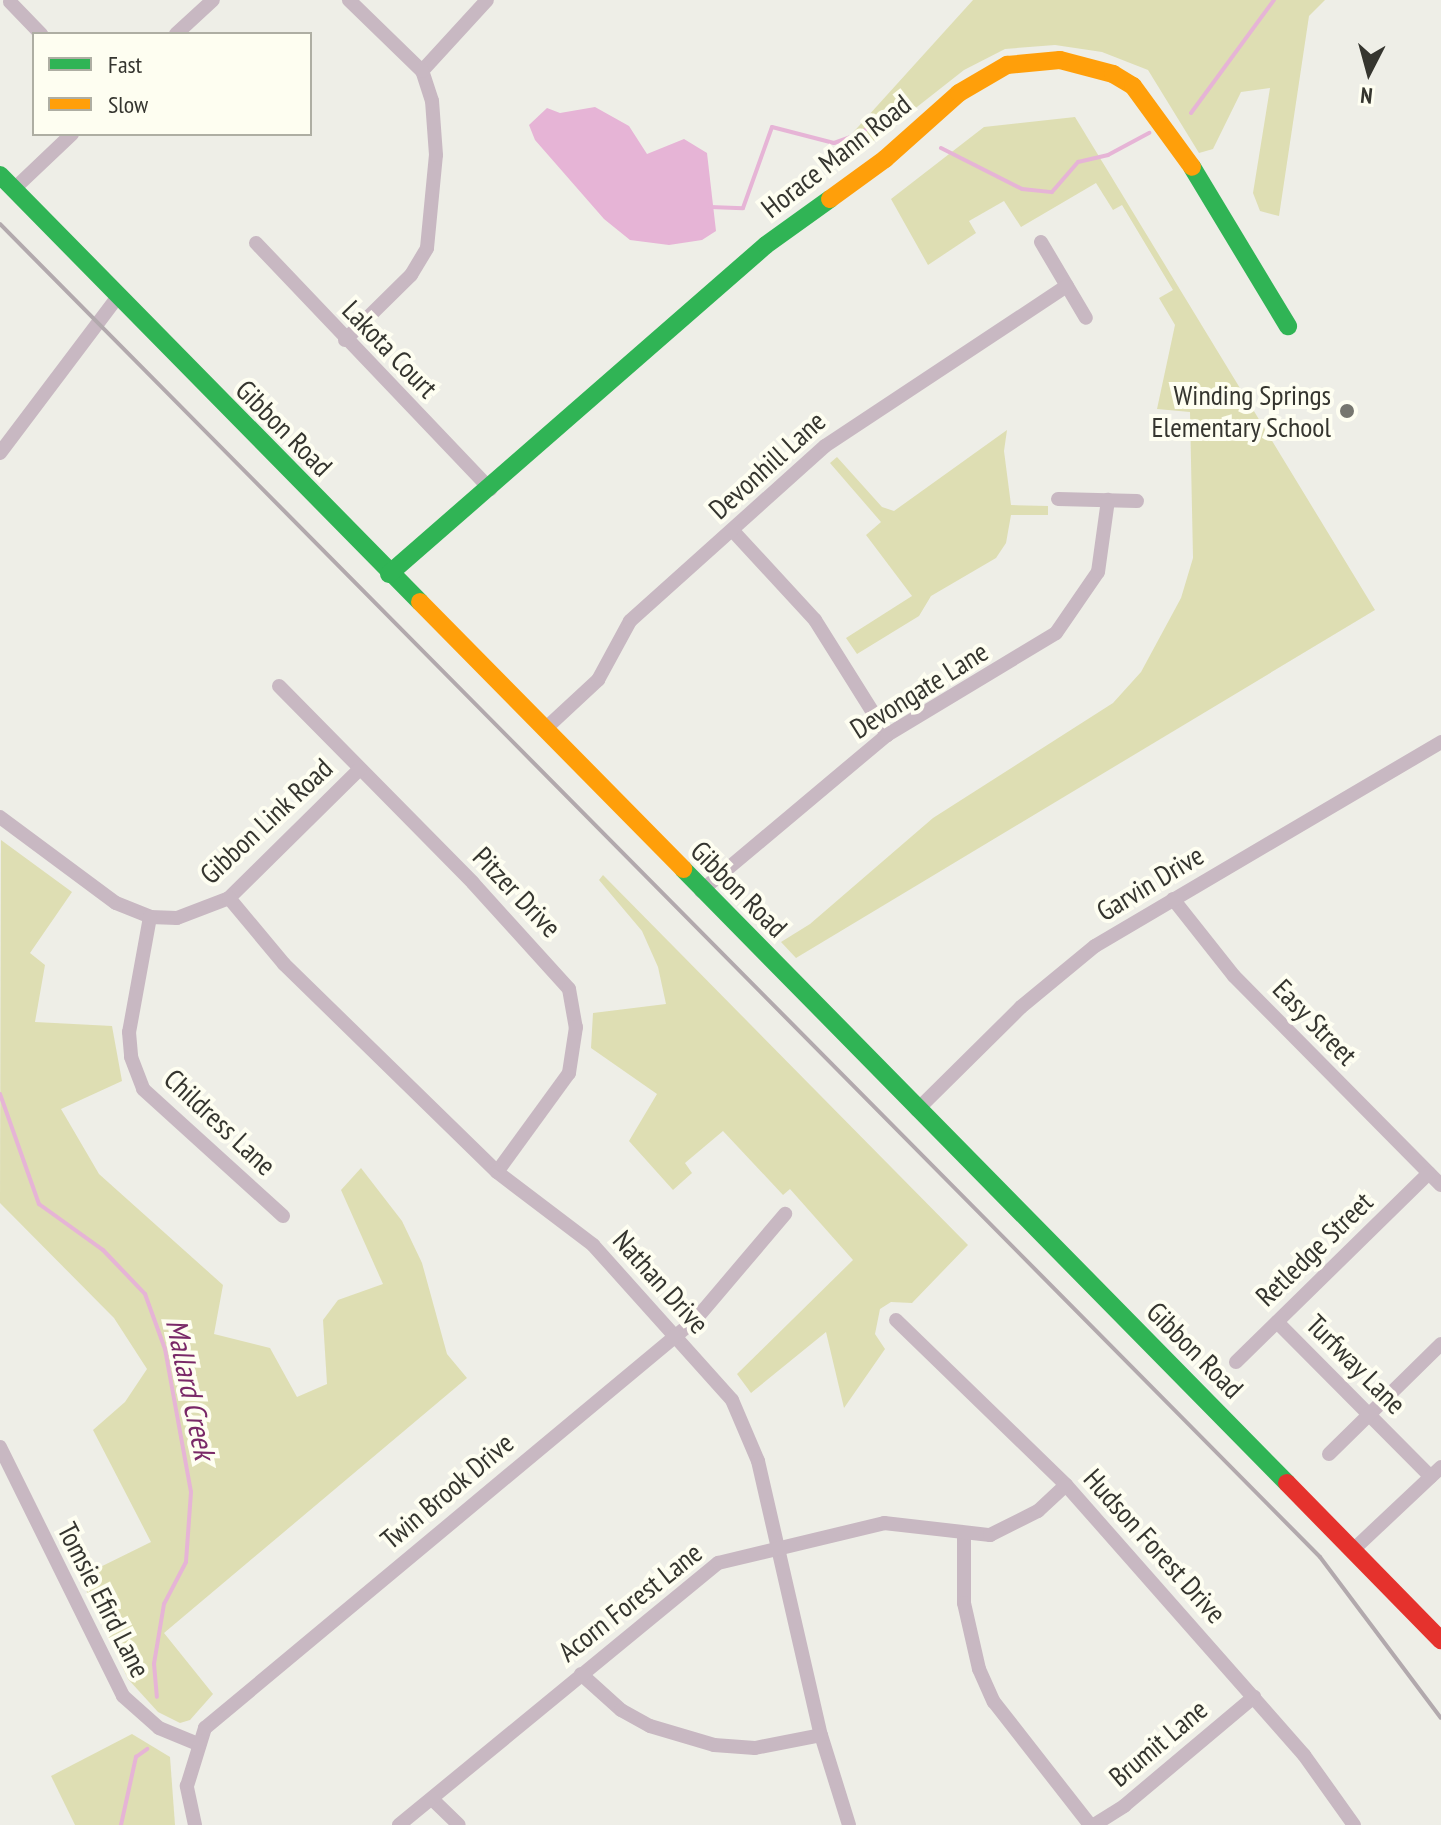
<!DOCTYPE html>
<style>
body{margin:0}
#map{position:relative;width:1441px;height:1825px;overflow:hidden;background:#eeeee7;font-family:"PT Sans Narrow",sans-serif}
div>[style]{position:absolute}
.green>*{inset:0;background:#dedeb3}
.water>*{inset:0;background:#e6b4d6}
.stream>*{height:4px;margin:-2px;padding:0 2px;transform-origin:2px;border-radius:2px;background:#e6b4d6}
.street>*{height:14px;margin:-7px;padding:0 7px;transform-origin:7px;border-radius:7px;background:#c8b8c2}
.fast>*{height:18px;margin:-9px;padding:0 9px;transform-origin:9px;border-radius:9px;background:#30b455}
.slow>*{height:18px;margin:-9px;padding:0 9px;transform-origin:9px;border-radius:9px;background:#ff9f0a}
.jam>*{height:18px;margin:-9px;padding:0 9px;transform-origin:9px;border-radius:9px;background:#e5322d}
.rail>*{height:4px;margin:-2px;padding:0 2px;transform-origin:2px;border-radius:2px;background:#b2a9ad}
.dots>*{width:22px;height:22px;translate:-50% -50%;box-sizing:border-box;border:4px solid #fefef1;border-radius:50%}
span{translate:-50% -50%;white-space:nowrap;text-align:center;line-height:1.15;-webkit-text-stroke:8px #fefef1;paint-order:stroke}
.street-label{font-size:28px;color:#35352f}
.poi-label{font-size:28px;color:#35352f}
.right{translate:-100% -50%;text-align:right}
.water-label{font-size:30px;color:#792867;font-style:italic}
.legend{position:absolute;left:32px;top:32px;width:280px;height:104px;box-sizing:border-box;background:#fefef1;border:2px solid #aeaea3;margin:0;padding:10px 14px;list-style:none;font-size:24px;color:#35352f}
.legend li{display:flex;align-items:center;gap:16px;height:40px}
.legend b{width:40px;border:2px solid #aeaea3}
.north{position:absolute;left:1329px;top:32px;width:80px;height:80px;-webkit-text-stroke:6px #fefef1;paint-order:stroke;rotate:186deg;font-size:22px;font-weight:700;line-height:32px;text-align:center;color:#35352f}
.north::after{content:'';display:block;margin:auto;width:28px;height:36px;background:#35352f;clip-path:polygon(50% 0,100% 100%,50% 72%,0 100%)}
</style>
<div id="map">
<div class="green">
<i style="clip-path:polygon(973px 0,1325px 0,1309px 16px,1279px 216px,1260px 211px,1253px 193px,1270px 88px,1241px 92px,1213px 149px,1199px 153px,1148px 70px,1102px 52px,1055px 45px,1005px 49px,964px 70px,866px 147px,839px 148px)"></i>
<i style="clip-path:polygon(1075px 117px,1375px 610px,796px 958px,781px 942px,810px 924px,933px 818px,1113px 703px,1141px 672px,1181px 598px,1193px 558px,1190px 412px,1157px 409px,1175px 325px,1159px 298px,1173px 290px,1122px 205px,1113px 210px,1096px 183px,1021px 227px,1004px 201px,969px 221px,976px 233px,928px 265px,891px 199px,984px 127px)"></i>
<i style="clip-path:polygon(1007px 430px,1004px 451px,1011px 505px,1048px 506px,1048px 515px,1011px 515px,1006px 543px,996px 558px,931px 596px,919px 616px,857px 654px,846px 638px,912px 596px,866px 535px,881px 522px,830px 463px,837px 457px,882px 507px,894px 511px)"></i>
<i style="clip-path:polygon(1px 840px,72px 892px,30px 953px,45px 965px,35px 1022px,112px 1026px,122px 1081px,61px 1109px,99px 1174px,223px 1285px,214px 1334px,270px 1348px,297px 1397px,327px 1384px,323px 1320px,338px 1300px,383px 1284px,341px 1190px,361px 1168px,402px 1221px,422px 1263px,447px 1354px,467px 1378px,164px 1633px,213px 1694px,190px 1720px,180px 1723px,158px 1712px,128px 1679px,80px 1577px,151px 1542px,93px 1430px,125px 1402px,147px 1369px,114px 1318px,0 1203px)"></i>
<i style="clip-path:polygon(603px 875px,968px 1245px,912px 1303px,891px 1302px,880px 1309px,875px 1334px,885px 1349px,844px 1408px,826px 1332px,751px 1393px,737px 1374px,853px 1260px,790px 1189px,783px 1195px,723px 1131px,685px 1163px,692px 1173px,673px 1190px,629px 1141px,657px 1094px,591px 1048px,593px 1013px,666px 1004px,658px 967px,642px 931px,599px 880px)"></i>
<i style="clip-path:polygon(132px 1734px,170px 1757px,175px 1825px,75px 1825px,51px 1776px)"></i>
</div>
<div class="water">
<i style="clip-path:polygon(595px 107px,629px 126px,647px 154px,684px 139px,707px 153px,716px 231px,702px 240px,669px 245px,630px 240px,604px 219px,535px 140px,529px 125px,547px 108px,560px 113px)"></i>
</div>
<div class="stream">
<i style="left:1191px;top:113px;width:140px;rotate:-53.7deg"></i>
<i style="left:941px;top:148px;width:91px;rotate:26.8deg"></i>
<i style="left:1022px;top:189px;width:30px;rotate:6deg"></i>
<i style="left:1052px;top:192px;width:40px;rotate:-49deg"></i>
<i style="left:1078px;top:162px;width:31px;rotate:-13deg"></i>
<i style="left:1108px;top:155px;width:47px;rotate:-28.2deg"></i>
<i style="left:710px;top:207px;width:33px;rotate:2deg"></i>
<i style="left:743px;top:208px;width:86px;rotate:-70.3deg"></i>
<i style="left:772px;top:127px;width:64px;rotate:14.5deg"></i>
<i style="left:834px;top:143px;width:29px;rotate:-20deg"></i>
<i style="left:861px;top:133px;width:40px;rotate:-37deg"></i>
<i style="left:893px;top:109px;width:10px;rotate:24deg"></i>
<i style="left:0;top:1094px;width:117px;rotate:70.5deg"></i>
<i style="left:39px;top:1204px;width:79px;rotate:35.7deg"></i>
<i style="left:103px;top:1250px;width:61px;rotate:46.3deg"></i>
<i style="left:145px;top:1294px;width:59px;rotate:70deg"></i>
<i style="left:165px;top:1349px;width:145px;rotate:79.7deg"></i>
<i style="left:191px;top:1492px;width:70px;rotate:94.1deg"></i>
<i style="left:186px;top:1562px;width:47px;rotate:117.6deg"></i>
<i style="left:164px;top:1604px;width:61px;rotate:99.5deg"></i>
<i style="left:154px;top:1664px;width:33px;rotate:85deg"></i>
<i style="left:121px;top:1825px;width:70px;rotate:-77.6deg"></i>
<i style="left:136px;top:1757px;width:14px;rotate:-36deg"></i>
</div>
<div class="street">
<i style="left:10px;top:2px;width:45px;rotate:45.9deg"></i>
<i style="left:176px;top:34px;width:50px;rotate:-42.6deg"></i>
<i style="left:422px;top:71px;width:96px;rotate:-47.5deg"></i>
<i style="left:14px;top:189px;width:80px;rotate:-43.5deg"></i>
<i style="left:1041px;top:242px;width:88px;rotate:59.4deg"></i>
<i style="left:256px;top:243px;width:340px;rotate:46.4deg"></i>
<i style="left:345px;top:340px;width:93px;rotate:-44.6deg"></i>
<i style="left:411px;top:275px;width:31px;rotate:-59deg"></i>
<i style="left:427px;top:248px;width:93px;rotate:-84.5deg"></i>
<i style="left:436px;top:155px;width:54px;rotate:-94.2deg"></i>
<i style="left:432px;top:101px;width:32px;rotate:-108deg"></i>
<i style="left:422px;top:71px;width:102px;rotate:-135.8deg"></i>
<i style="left:0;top:453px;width:193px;rotate:-53deg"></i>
<i style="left:1058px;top:499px;width:79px;rotate:1.5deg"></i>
<i style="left:733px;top:531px;width:121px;rotate:47.3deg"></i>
<i style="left:815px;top:620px;width:136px;rotate:57.9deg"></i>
<i style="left:279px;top:686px;width:276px;rotate:45.4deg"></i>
<i style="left:473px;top:883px;width:143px;rotate:47.8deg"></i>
<i style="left:569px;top:989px;width:39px;rotate:80deg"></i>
<i style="left:576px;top:1027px;width:47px;rotate:98.7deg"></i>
<i style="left:569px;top:1073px;width:122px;rotate:126deg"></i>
<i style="left:544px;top:730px;width:74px;rotate:-42.8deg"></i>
<i style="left:598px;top:680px;width:67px;rotate:-61.5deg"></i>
<i style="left:630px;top:621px;width:262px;rotate:-41.9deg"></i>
<i style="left:825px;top:446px;width:290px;rotate:-33.5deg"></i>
<i style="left:0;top:817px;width:144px;rotate:36.6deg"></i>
<i style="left:116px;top:903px;width:37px;rotate:22deg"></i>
<i style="left:150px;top:917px;width:27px;rotate:2deg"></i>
<i style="left:177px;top:918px;width:56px;rotate:-21deg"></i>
<i style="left:229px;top:898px;width:184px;rotate:-44.6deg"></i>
<i style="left:701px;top:891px;width:243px;rotate:-40deg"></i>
<i style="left:887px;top:735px;width:197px;rotate:-31.1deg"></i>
<i style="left:1056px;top:633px;width:74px;rotate:-55.5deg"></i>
<i style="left:1098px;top:572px;width:73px;rotate:-82.1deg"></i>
<i style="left:229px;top:898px;width:86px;rotate:50.2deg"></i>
<i style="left:284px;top:964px;width:298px;rotate:44.3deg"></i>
<i style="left:497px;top:1172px;width:121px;rotate:37.2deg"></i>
<i style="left:593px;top:1245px;width:208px;rotate:48.1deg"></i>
<i style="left:732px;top:1400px;width:66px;rotate:66.9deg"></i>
<i style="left:758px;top:1461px;width:281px;rotate:77.1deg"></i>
<i style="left:821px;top:1735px;width:94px;rotate:72.7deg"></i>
<i style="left:1173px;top:899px;width:98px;rotate:51.6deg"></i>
<i style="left:1234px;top:976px;width:294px;rotate:45.3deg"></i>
<i style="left:150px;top:917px;width:117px;rotate:100.3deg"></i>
<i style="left:129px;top:1032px;width:25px;rotate:85deg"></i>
<i style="left:131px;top:1057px;width:34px;rotate:69deg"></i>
<i style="left:143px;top:1089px;width:189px;rotate:42.2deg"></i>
<i style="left:917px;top:1110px;width:146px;rotate:-44.7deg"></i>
<i style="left:1021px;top:1007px;width:96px;rotate:-39.5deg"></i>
<i style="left:1095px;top:946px;width:402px;rotate:-30.5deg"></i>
<i style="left:896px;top:1320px;width:237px;rotate:44.1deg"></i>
<i style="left:1066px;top:1485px;width:360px;rotate:48.6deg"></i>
<i style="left:1304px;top:1755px;width:86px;rotate:54.5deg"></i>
<i style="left:1277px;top:1322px;width:218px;rotate:45.2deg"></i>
<i style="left:1236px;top:1362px;width:270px;rotate:-44.4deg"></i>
<i style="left:0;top:1447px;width:278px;rotate:63.7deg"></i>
<i style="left:123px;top:1696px;width:48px;rotate:41.6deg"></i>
<i style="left:159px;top:1728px;width:42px;rotate:22.3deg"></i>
<i style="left:1329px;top:1454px;width:157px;rotate:-44.5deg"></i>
<i style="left:964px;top:1534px;width:69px;rotate:90deg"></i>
<i style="left:964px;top:1603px;width:68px;rotate:77.2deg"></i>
<i style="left:979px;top:1669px;width:36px;rotate:66deg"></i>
<i style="left:994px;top:1702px;width:156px;rotate:52deg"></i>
<i style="left:1353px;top:1550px;width:121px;rotate:-43.3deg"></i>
<i style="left:581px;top:1674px;width:54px;rotate:42deg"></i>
<i style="left:621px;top:1710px;width:33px;rotate:29deg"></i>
<i style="left:650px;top:1726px;width:67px;rotate:16.5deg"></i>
<i style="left:714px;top:1745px;width:41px;rotate:4.2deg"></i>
<i style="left:755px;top:1748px;width:67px;rotate:-11.1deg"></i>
<i style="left:432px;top:1799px;width:37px;rotate:44deg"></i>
<i style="left:195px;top:1825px;width:40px;rotate:-102deg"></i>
<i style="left:187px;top:1786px;width:61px;rotate:-72.8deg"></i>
<i style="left:205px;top:1728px;width:639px;rotate:-39.79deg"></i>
<i style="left:696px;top:1319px;width:138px;rotate:-49.7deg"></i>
<i style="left:399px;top:1825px;width:413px;rotate:-39.4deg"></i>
<i style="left:718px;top:1563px;width:171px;rotate:-13.5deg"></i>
<i style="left:884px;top:1523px;width:107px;rotate:6.5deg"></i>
<i style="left:990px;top:1535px;width:54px;rotate:-26.6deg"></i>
<i style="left:1038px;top:1511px;width:38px;rotate:-43deg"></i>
<i style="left:1094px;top:1825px;width:36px;rotate:-32deg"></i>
<i style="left:1124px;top:1806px;width:170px;rotate:-40deg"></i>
</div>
<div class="fast">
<i style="left:1192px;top:167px;width:186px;rotate:58.9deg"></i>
<i style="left:0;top:175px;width:599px;rotate:45.47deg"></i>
<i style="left:389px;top:574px;width:500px;rotate:-41.11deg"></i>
<i style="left:766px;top:245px;width:79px;rotate:-35.7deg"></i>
<i style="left:683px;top:869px;width:861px;rotate:45.47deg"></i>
</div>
<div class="slow">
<i style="left:830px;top:199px;width:68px;rotate:-36deg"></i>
<i style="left:885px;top:159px;width:99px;rotate:-41.7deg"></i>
<i style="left:959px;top:93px;width:56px;rotate:-30.3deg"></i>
<i style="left:1007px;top:65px;width:53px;rotate:-5.4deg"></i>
<i style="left:1060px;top:60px;width:55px;rotate:14.8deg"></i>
<i style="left:1113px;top:74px;width:23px;rotate:31deg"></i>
<i style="left:1133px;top:86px;width:100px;rotate:53.9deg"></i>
<i style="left:420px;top:602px;width:375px;rotate:45.4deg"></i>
</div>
<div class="jam">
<i style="left:1287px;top:1483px;width:220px;rotate:45.6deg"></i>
</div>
<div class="rail">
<i style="left:0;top:224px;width:1876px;rotate:45.28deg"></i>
<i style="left:1320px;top:1557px;width:201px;rotate:53.1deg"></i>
</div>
<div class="dots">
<i style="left:1347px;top:411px;background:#76766f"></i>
</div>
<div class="street-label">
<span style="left:836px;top:156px;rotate:-38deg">Horace Mann Road</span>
<span style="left:390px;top:349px;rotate:46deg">Lakota Court</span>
<span style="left:284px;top:428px;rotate:45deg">Gibbon Road</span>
<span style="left:767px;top:465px;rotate:-42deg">Devonhill Lane</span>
<span style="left:919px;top:690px;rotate:-32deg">Devongate Lane</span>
<span style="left:266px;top:821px;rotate:-43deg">Gibbon Link Road</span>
<span style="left:1150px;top:883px;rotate:-31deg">Garvin Drive</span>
<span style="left:739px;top:889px;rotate:45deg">Gibbon Road</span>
<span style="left:517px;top:892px;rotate:46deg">Pitzer Drive</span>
<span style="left:1315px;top:1022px;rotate:46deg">Easy Street</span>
<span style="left:220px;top:1122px;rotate:43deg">Childress Lane</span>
<span style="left:1314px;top:1249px;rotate:-44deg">Retledge Street</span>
<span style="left:661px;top:1282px;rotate:48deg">Nathan Drive</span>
<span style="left:1195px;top:1350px;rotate:45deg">Gibbon Road</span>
<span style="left:1356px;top:1364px;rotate:45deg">Turfway Lane</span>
<span style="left:447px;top:1491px;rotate:-40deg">Twin Brook Drive</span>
<span style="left:1155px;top:1546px;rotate:48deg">Hudson Forest Drive</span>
<span style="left:104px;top:1600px;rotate:63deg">Tomsie Efird Lane</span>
<span style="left:630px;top:1602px;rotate:-38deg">Acorn Forest Lane</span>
<span style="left:1158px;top:1743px;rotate:-40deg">Brumit Lane</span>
</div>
<div class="poi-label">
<span class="right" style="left:1331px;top:411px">Winding Springs<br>Elementary School</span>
</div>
<div class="water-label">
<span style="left:191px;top:1389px;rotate:78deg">Mallard Creek</span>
</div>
<ul class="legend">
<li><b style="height:10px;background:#30b455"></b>Fast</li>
<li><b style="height:10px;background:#ff9f0a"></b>Slow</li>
</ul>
<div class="north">N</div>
</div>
